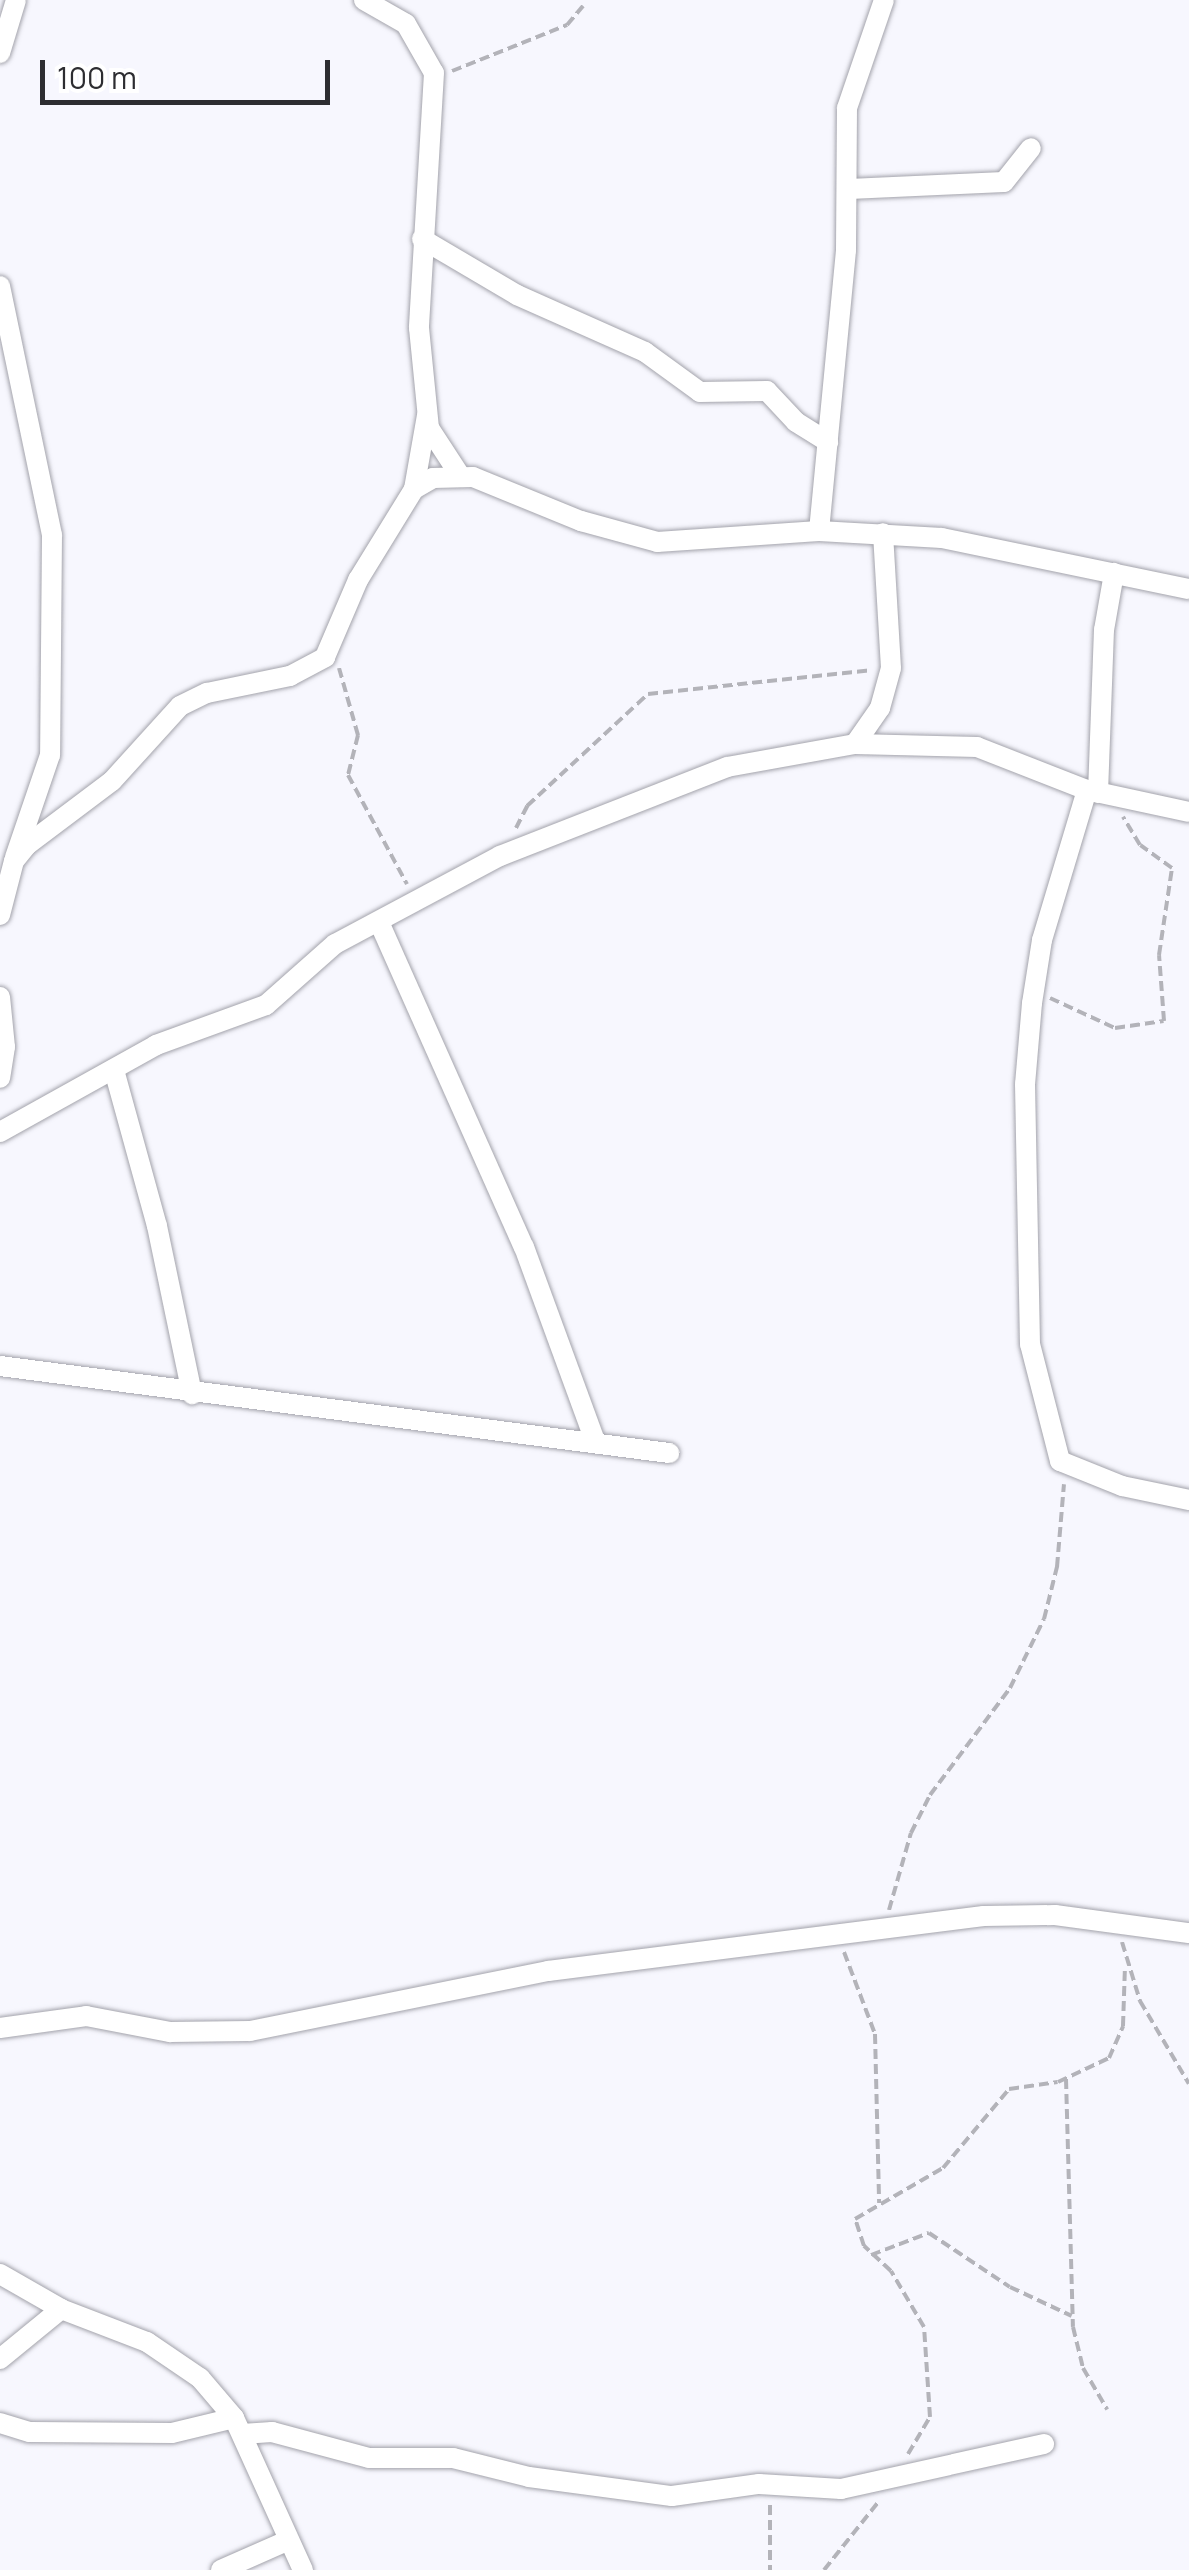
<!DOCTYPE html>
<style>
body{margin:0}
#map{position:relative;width:1189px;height:2570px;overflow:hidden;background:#f7f7fe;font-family:Manrope,sans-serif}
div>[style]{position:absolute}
.path>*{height:4px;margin-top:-2px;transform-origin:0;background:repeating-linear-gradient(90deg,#b3b3b9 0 10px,transparent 0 15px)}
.roads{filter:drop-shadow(0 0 2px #a3a3ab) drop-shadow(0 0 2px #a3a3ab)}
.minor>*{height:20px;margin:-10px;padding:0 10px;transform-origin:10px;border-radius:10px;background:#fff}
span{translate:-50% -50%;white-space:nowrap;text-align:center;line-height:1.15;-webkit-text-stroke:8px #fff;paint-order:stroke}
.scale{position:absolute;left:40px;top:60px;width:290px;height:45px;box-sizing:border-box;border:5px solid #2d2d31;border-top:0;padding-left:12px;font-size:30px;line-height:35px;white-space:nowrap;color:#2d2d31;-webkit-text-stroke:8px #fff;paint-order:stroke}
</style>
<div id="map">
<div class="path">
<i style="left:452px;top:71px;width:124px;rotate:-21.8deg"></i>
<i style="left:567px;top:25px;width:25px;rotate:-50deg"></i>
<i style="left:339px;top:668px;width:70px;rotate:74.2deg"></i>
<i style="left:358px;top:735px;width:41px;rotate:104deg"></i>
<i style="left:348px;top:775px;width:124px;rotate:61.6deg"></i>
<i style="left:516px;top:828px;width:25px;rotate:-63deg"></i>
<i style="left:527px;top:806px;width:165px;rotate:-42.8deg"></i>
<i style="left:648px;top:694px;width:224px;rotate:-6.1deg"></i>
<i style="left:1050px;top:998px;width:72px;rotate:24.8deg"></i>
<i style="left:1115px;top:1028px;width:49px;rotate:-8.1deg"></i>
<i style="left:1164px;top:1021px;width:66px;rotate:-94.3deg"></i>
<i style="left:1159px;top:955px;width:88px;rotate:-81.5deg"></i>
<i style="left:1172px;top:868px;width:39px;rotate:-144deg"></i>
<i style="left:1140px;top:845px;width:33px;rotate:-121deg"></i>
<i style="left:889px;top:1910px;width:80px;rotate:-74.1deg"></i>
<i style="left:911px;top:1833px;width:42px;rotate:-63.4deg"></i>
<i style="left:930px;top:1795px;width:134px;rotate:-53.2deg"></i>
<i style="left:1010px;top:1688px;width:77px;rotate:-63.8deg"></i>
<i style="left:1044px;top:1619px;width:54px;rotate:-76deg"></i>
<i style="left:1057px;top:1567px;width:83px;rotate:-85.2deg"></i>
<i style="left:1122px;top:1942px;width:62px;rotate:73deg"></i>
<i style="left:1140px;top:2001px;width:96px;rotate:59.4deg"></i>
<i style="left:844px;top:1952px;width:88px;rotate:69.3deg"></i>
<i style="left:875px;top:2034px;width:169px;rotate:88.6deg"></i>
<i style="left:1066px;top:2079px;width:248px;rotate:88.4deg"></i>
<i style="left:1073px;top:2327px;width:42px;rotate:76.3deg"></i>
<i style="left:1083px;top:2368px;width:48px;rotate:59.7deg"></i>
<i style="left:871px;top:2255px;width:62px;rotate:-20.8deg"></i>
<i style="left:929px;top:2233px;width:97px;rotate:33.7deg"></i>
<i style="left:1010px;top:2287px;width:68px;rotate:25.1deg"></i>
<i style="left:908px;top:2454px;width:43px;rotate:-59.3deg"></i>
<i style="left:930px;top:2417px;width:90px;rotate:-93.8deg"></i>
<i style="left:924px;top:2327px;width:65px;rotate:-120.5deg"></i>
<i style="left:891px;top:2271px;width:37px;rotate:-137deg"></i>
<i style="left:864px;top:2246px;width:28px;rotate:-108deg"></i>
<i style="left:855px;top:2219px;width:102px;rotate:-30.1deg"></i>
<i style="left:943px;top:2168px;width:103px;rotate:-50.1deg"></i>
<i style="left:1009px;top:2089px;width:49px;rotate:-8.1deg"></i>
<i style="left:1058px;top:2082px;width:56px;rotate:-25.2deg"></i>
<i style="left:1109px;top:2058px;width:35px;rotate:-66deg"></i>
<i style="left:1123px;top:2026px;width:60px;rotate:-88.1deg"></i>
<i style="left:770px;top:2505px;width:65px;rotate:90deg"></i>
<i style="left:824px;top:2570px;width:88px;rotate:-51.4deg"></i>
</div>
<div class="roads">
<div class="minor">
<i style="left:364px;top:0;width:48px;rotate:29.7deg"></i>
<i style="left:406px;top:24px;width:56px;rotate:60.3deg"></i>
<i style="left:434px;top:73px;width:255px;rotate:93.4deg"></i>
<i style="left:419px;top:328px;width:100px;rotate:84.3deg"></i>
<i style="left:429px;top:428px;width:55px;rotate:56.9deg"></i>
<i style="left:0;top:53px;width:55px;rotate:-73.2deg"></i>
<i style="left:849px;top:189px;width:155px;rotate:-2.6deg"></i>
<i style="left:1004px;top:182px;width:43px;rotate:-51.5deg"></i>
<i style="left:422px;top:239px;width:110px;rotate:30.5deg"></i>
<i style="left:517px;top:295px;width:140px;rotate:24deg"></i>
<i style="left:645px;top:352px;width:68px;rotate:36deg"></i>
<i style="left:700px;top:392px;width:67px;rotate:-0.9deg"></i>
<i style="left:767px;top:391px;width:42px;rotate:46.9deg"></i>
<i style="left:796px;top:422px;width:38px;rotate:32deg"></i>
<i style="left:0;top:286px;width:254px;rotate:78.2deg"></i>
<i style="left:52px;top:535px;width:220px;rotate:90.5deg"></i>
<i style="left:50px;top:755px;width:108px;rotate:108.9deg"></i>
<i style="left:414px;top:489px;width:75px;rotate:-80deg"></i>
<i style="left:819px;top:531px;width:282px;rotate:-84.5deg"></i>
<i style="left:846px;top:250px;width:142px;rotate:-89.6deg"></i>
<i style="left:847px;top:108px;width:114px;rotate:-71.1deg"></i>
<i style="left:855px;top:744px;width:44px;rotate:-55.2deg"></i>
<i style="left:880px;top:708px;width:41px;rotate:-74.6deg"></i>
<i style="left:891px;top:668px;width:135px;rotate:-93.4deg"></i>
<i style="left:1087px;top:790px;width:157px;rotate:106.7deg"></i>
<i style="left:1042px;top:940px;width:64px;rotate:99deg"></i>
<i style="left:1032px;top:1003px;width:81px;rotate:94.9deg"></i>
<i style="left:1025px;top:1084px;width:260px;rotate:88.9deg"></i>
<i style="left:1030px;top:1344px;width:121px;rotate:75.6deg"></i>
<i style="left:1060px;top:1461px;width:67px;rotate:22deg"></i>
<i style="left:1122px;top:1486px;width:68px;rotate:11.8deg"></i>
<i style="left:1098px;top:793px;width:163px;rotate:-87.9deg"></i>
<i style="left:1104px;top:630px;width:58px;rotate:-80deg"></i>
<i style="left:0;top:915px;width:56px;rotate:-75.5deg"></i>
<i style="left:14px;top:861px;width:21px;rotate:-51deg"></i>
<i style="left:27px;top:845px;width:106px;rotate:-37deg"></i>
<i style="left:112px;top:781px;width:101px;rotate:-47.8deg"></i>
<i style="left:180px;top:706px;width:30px;rotate:-26deg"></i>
<i style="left:207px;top:693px;width:85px;rotate:-11.6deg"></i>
<i style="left:290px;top:676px;width:40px;rotate:-28deg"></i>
<i style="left:325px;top:657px;width:84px;rotate:-66.8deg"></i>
<i style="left:358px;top:580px;width:107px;rotate:-58.4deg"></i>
<i style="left:414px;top:489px;width:22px;rotate:-30deg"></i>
<i style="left:433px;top:478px;width:40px;rotate:-1.4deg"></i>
<i style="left:473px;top:477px;width:117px;rotate:22.2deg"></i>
<i style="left:581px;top:521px;width:79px;rotate:15.4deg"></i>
<i style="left:657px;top:542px;width:162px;rotate:-3.9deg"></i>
<i style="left:819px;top:531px;width:123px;rotate:3.3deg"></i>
<i style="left:942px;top:538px;width:252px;rotate:11.7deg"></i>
<i style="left:379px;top:922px;width:356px;rotate:66deg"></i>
<i style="left:524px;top:1247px;width:207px;rotate:69.9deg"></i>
<i style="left:0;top:997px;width:50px;rotate:84.3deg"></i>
<i style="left:5px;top:1047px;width:31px;rotate:99deg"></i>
<i style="left:114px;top:1070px;width:162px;rotate:74.6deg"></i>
<i style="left:157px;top:1226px;width:172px;rotate:78.2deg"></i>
<i style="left:0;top:1132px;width:179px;rotate:-29.1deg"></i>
<i style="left:156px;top:1045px;width:117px;rotate:-20deg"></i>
<i style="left:266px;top:1005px;width:92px;rotate:-41.5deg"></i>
<i style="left:335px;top:944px;width:187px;rotate:-28.1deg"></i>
<i style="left:500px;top:856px;width:244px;rotate:-21.4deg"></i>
<i style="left:727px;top:767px;width:130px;rotate:-10.2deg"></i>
<i style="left:855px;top:744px;width:122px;rotate:1.4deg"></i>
<i style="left:977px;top:747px;width:118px;rotate:21.4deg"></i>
<i style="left:1087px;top:790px;width:104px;rotate:12.2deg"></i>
<i style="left:0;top:1366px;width:675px;rotate:7.41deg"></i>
<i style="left:0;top:2028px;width:87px;rotate:-7.9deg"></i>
<i style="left:86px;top:2016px;width:86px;rotate:10.8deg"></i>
<i style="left:170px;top:2032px;width:80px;rotate:-0.7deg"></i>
<i style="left:250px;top:2031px;width:304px;rotate:-11.4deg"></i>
<i style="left:548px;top:1971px;width:439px;rotate:-7.2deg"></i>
<i style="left:984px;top:1916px;width:71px;rotate:-0.8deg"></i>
<i style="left:1055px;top:1915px;width:135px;rotate:7.7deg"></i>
<i style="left:0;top:2274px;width:70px;rotate:29.8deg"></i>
<i style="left:61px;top:2309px;width:92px;rotate:21deg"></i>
<i style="left:147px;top:2342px;width:64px;rotate:34.2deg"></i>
<i style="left:200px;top:2378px;width:52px;rotate:49.6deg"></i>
<i style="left:234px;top:2418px;width:167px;rotate:65.6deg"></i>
<i style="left:0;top:2359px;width:79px;rotate:-39.3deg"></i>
<i style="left:0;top:2423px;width:31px;rotate:17deg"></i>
<i style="left:30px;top:2432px;width:142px;rotate:0.4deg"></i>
<i style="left:172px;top:2433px;width:64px;rotate:-13.6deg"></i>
<i style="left:242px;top:2434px;width:30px;rotate:-4deg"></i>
<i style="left:272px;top:2432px;width:100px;rotate:15deg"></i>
<i style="left:369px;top:2458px;width:84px"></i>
<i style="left:453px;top:2458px;width:78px;rotate:14deg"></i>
<i style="left:529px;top:2477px;width:144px;rotate:7.6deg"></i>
<i style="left:672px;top:2496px;width:88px;rotate:-7.9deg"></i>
<i style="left:759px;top:2484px;width:82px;rotate:3.5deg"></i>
<i style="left:841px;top:2489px;width:208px;rotate:-12.5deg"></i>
<i style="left:221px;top:2570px;width:74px;rotate:-23.8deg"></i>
</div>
</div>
<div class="scale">100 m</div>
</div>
